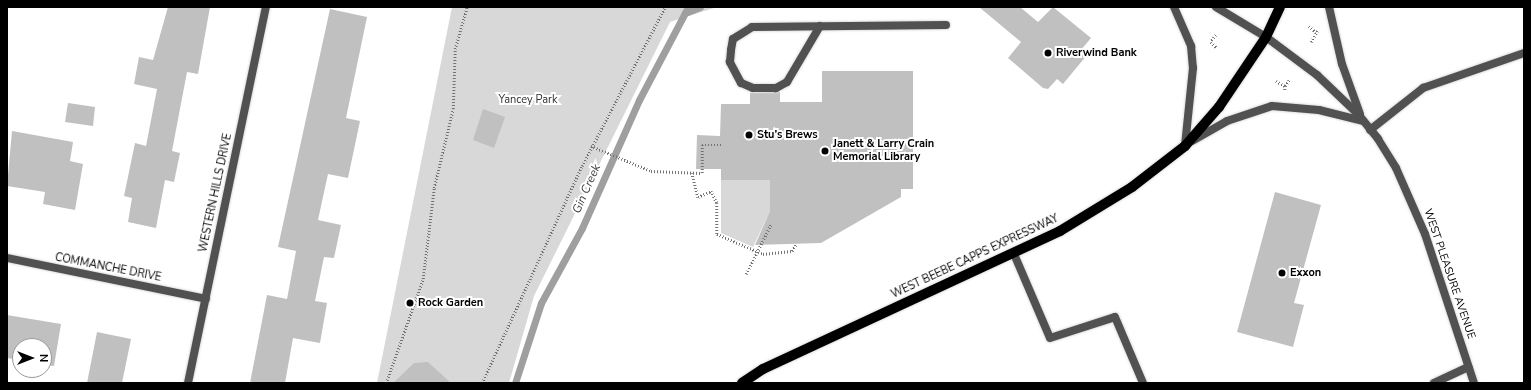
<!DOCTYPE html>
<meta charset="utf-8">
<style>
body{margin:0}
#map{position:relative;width:1531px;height:390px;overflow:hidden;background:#fff;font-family:"Nunito Sans",sans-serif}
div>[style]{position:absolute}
.green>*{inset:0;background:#d8d8d8}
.stream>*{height:7px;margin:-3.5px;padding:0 3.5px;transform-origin:3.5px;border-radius:3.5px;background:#9f9f9f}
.building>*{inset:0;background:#c0c0c0}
.path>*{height:2.5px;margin-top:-1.25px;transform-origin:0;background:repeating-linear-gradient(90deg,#737373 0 1px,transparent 0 3px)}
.roads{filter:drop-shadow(0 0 1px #dbdbdb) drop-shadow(0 0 1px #dbdbdb)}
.service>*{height:8px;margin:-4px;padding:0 4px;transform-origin:4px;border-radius:4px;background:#515151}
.minor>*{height:8px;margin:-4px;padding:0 4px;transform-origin:4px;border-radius:4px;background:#515151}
.tertiary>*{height:8px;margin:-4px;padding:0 4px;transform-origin:4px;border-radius:4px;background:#515151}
.primary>*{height:10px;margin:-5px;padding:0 5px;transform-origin:5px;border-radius:5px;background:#000}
.dots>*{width:11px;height:11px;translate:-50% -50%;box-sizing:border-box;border:2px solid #fff;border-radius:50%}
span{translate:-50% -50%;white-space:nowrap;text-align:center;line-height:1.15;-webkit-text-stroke:4px #fff;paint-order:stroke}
.poi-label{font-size:11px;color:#000;font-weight:700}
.left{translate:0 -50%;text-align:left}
.park-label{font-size:11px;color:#2f2f2f}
.street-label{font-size:11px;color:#000}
.water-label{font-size:12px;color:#404040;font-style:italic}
.frame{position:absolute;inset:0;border:8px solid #000;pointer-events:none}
.north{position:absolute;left:12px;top:338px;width:40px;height:40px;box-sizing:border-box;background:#fff;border:1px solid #999;border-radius:50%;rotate:90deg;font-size:11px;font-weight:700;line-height:16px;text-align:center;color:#000}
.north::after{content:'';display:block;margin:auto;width:14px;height:18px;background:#000;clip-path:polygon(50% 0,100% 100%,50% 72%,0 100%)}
</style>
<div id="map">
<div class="green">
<i style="clip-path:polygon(452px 7px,717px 7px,670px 22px,534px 296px,509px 383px,377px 383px)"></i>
<i style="clip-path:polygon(721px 180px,770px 180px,770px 211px,753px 247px,721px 233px)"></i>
</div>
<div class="stream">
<i style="left:685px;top:13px;width:16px;rotate:-22deg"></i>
<i style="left:515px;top:383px;width:84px;rotate:-72deg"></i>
<i style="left:541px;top:303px;width:85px;rotate:-61.3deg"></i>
<i style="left:582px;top:228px;width:140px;rotate:-66deg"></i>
<i style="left:639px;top:100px;width:105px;rotate:-62.2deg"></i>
</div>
<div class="building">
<i style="clip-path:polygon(168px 7px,210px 7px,198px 74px,187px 72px,172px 151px,180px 153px,174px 182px,165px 180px,156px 228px,128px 222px,132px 198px,124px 196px,135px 143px,146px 146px,157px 89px,134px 84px,139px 57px,153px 60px)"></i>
<i style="clip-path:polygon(979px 7px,1020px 7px,1038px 22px,1053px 7px,1091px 38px,1081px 50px,1087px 55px,1063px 84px,1057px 79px,1048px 89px,1043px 88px,1008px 58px,1021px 42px)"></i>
<i style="clip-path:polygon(330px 9px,367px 17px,346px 118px,360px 121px,348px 178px,328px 174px,318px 220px,341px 225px,334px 258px,324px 257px,315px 301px,327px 303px,320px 343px,293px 338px,285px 383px,250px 383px,267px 295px,287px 299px,296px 251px,278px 247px)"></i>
<i style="clip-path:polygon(822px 71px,913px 71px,913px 189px,901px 189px,901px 197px,821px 243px,755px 245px,770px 211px,770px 180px,721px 180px,721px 169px,696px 169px,697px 135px,720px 136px,721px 104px,750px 104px,750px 93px,780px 92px,780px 102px,822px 102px)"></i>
<i style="clip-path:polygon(68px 103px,95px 107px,93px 126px,65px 122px)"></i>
<i style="clip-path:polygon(483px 109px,505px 117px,494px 148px,473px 140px)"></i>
<i style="clip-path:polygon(12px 131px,73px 142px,70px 161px,83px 164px,75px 210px,43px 204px,45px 192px,7px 186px)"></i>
<i style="clip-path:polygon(1275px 192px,1321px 205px,1294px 303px,1304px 305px,1293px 347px,1237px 332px)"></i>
<i style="clip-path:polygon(7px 315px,61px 324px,54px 366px,44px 365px,44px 346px,20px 346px,20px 360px,7px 358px)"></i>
<i style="clip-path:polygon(97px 332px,131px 339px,122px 383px,87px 383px)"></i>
<i style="clip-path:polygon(428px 362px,451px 383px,393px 383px,414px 363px)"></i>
</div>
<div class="path">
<i style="left:1309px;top:26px;width:9px;rotate:41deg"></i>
<i style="left:1216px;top:35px;width:9px;rotate:126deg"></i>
<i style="left:1211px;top:42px;width:8px;rotate:45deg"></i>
<i style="left:1311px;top:42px;width:13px;rotate:-61deg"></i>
<i style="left:1276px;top:81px;width:10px;rotate:29deg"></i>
<i style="left:1285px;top:86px;width:4px;rotate:90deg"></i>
<i style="left:1285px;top:86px;width:7px;rotate:-56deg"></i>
<i style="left:591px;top:146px;width:65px;rotate:22.6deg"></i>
<i style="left:651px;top:171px;width:51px;rotate:2.2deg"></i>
<i style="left:702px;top:173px;width:28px;rotate:-90deg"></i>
<i style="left:702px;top:145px;width:19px"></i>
<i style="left:692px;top:173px;width:25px;rotate:76deg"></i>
<i style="left:698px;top:197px;width:14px;rotate:-25deg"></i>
<i style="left:711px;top:191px;width:13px;rotate:63deg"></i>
<i style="left:717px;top:203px;width:31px;rotate:90deg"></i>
<i style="left:717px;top:234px;width:50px;rotate:23.5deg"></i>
<i style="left:763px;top:254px;width:29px;rotate:-6deg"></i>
<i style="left:792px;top:251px;width:8px;rotate:-60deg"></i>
<i style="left:746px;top:274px;width:56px;rotate:-63.4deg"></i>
<i style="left:386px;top:383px;width:110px;rotate:-70.4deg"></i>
<i style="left:423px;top:279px;width:92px;rotate:-83.1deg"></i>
<i style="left:434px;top:188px;width:81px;rotate:-76.5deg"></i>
<i style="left:453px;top:109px;width:60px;rotate:-88.1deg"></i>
<i style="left:455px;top:49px;width:44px;rotate:-74.1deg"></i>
<i style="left:482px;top:383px;width:239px;rotate:-65.3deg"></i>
<i style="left:582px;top:166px;width:179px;rotate:-62.4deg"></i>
</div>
<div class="roads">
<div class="service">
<i style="left:820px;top:26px;width:65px;rotate:120.5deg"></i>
<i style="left:787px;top:82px;width:13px;rotate:151deg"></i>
<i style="left:776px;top:88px;width:23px;rotate:180deg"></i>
<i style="left:753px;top:88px;width:13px;rotate:-157deg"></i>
<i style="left:741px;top:83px;width:24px;rotate:-118deg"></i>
<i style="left:730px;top:62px;width:12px;rotate:-85deg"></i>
<i style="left:731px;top:50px;width:11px;rotate:-80deg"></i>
<i style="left:733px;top:39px;width:22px;rotate:-32deg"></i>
<i style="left:752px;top:27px;width:194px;rotate:-0.6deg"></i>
<i style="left:1014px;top:254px;width:91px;rotate:66.8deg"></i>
<i style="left:1050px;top:338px;width:68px;rotate:-17.9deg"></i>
<i style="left:1115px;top:317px;width:72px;rotate:67deg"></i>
<i style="left:1434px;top:383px;width:38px;rotate:-25deg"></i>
</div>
<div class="minor">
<i style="left:1370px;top:130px;width:68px;rotate:-38.4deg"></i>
<i style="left:1423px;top:88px;width:107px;rotate:-19.1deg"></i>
<i style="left:7px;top:258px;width:203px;rotate:11.6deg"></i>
<i style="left:188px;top:383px;width:384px;rotate:-78.3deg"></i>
</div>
<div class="tertiary">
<i style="left:1174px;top:7px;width:43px;rotate:66.4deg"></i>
<i style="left:1191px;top:46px;width:22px;rotate:85deg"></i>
<i style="left:1193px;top:68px;width:77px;rotate:95.9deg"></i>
<i style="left:1216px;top:7px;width:58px;rotate:31deg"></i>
<i style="left:1266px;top:37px;width:64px;rotate:36.7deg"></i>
<i style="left:1317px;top:75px;width:57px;rotate:43.6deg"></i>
<i style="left:1358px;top:114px;width:32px;rotate:51deg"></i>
<i style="left:1378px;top:139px;width:34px;rotate:58deg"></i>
<i style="left:1396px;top:168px;width:72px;rotate:66.3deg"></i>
<i style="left:1425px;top:234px;width:157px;rotate:71.8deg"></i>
<i style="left:1329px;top:7px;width:58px;rotate:77.2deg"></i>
<i style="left:1342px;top:64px;width:53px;rotate:70.2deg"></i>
<i style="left:1192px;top:141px;width:40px;rotate:-29.7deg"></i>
<i style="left:1227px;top:121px;width:47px;rotate:-18.4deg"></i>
<i style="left:1272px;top:106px;width:47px;rotate:4.9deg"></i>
<i style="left:1319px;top:110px;width:45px;rotate:14deg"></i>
</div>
<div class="primary">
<i style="left:742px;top:383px;width:25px;rotate:-34deg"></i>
<i style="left:763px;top:369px;width:327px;rotate:-24.9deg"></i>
<i style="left:1060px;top:231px;width:84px;rotate:-31.4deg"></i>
<i style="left:1132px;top:187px;width:67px;rotate:-37.7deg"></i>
<i style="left:1185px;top:146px;width:52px;rotate:-48.9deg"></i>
<i style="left:1219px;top:107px;width:84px;rotate:-56.1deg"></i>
<i style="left:1266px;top:37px;width:33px;rotate:-65deg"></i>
</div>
</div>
<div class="dots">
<i style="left:1048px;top:53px;background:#000"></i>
<i style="left:749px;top:135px;background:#000"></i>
<i style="left:825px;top:151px;background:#000"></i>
<i style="left:1282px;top:273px;background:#000"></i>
<i style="left:410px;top:303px;background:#000"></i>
</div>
<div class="poi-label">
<span class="left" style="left:1056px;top:53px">Riverwind Bank</span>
<span class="left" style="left:757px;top:135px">Stu’s Brews</span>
<span class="left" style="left:833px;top:151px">Janett &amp; Larry Crain<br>Memorial Library</span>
<span class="left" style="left:1290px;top:273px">Exxon</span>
<span class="left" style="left:418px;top:303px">Rock Garden</span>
</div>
<div class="park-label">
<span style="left:528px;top:100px">Yancey Park</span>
</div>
<div class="street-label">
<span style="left:216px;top:193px;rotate:-78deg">WESTERN HILLS DRIVE</span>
<span style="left:975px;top:257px;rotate:-25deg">WEST BEEBE CAPPS EXPRESSWAY</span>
<span style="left:108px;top:268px;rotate:11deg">COMMANCHE DRIVE</span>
<span style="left:1449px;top:274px;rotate:71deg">WEST PLEASURE AVENUE</span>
</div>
<div class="water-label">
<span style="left:587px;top:189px;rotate:-66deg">Gin Creek</span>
</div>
<div class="frame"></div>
<div class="north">N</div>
</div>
